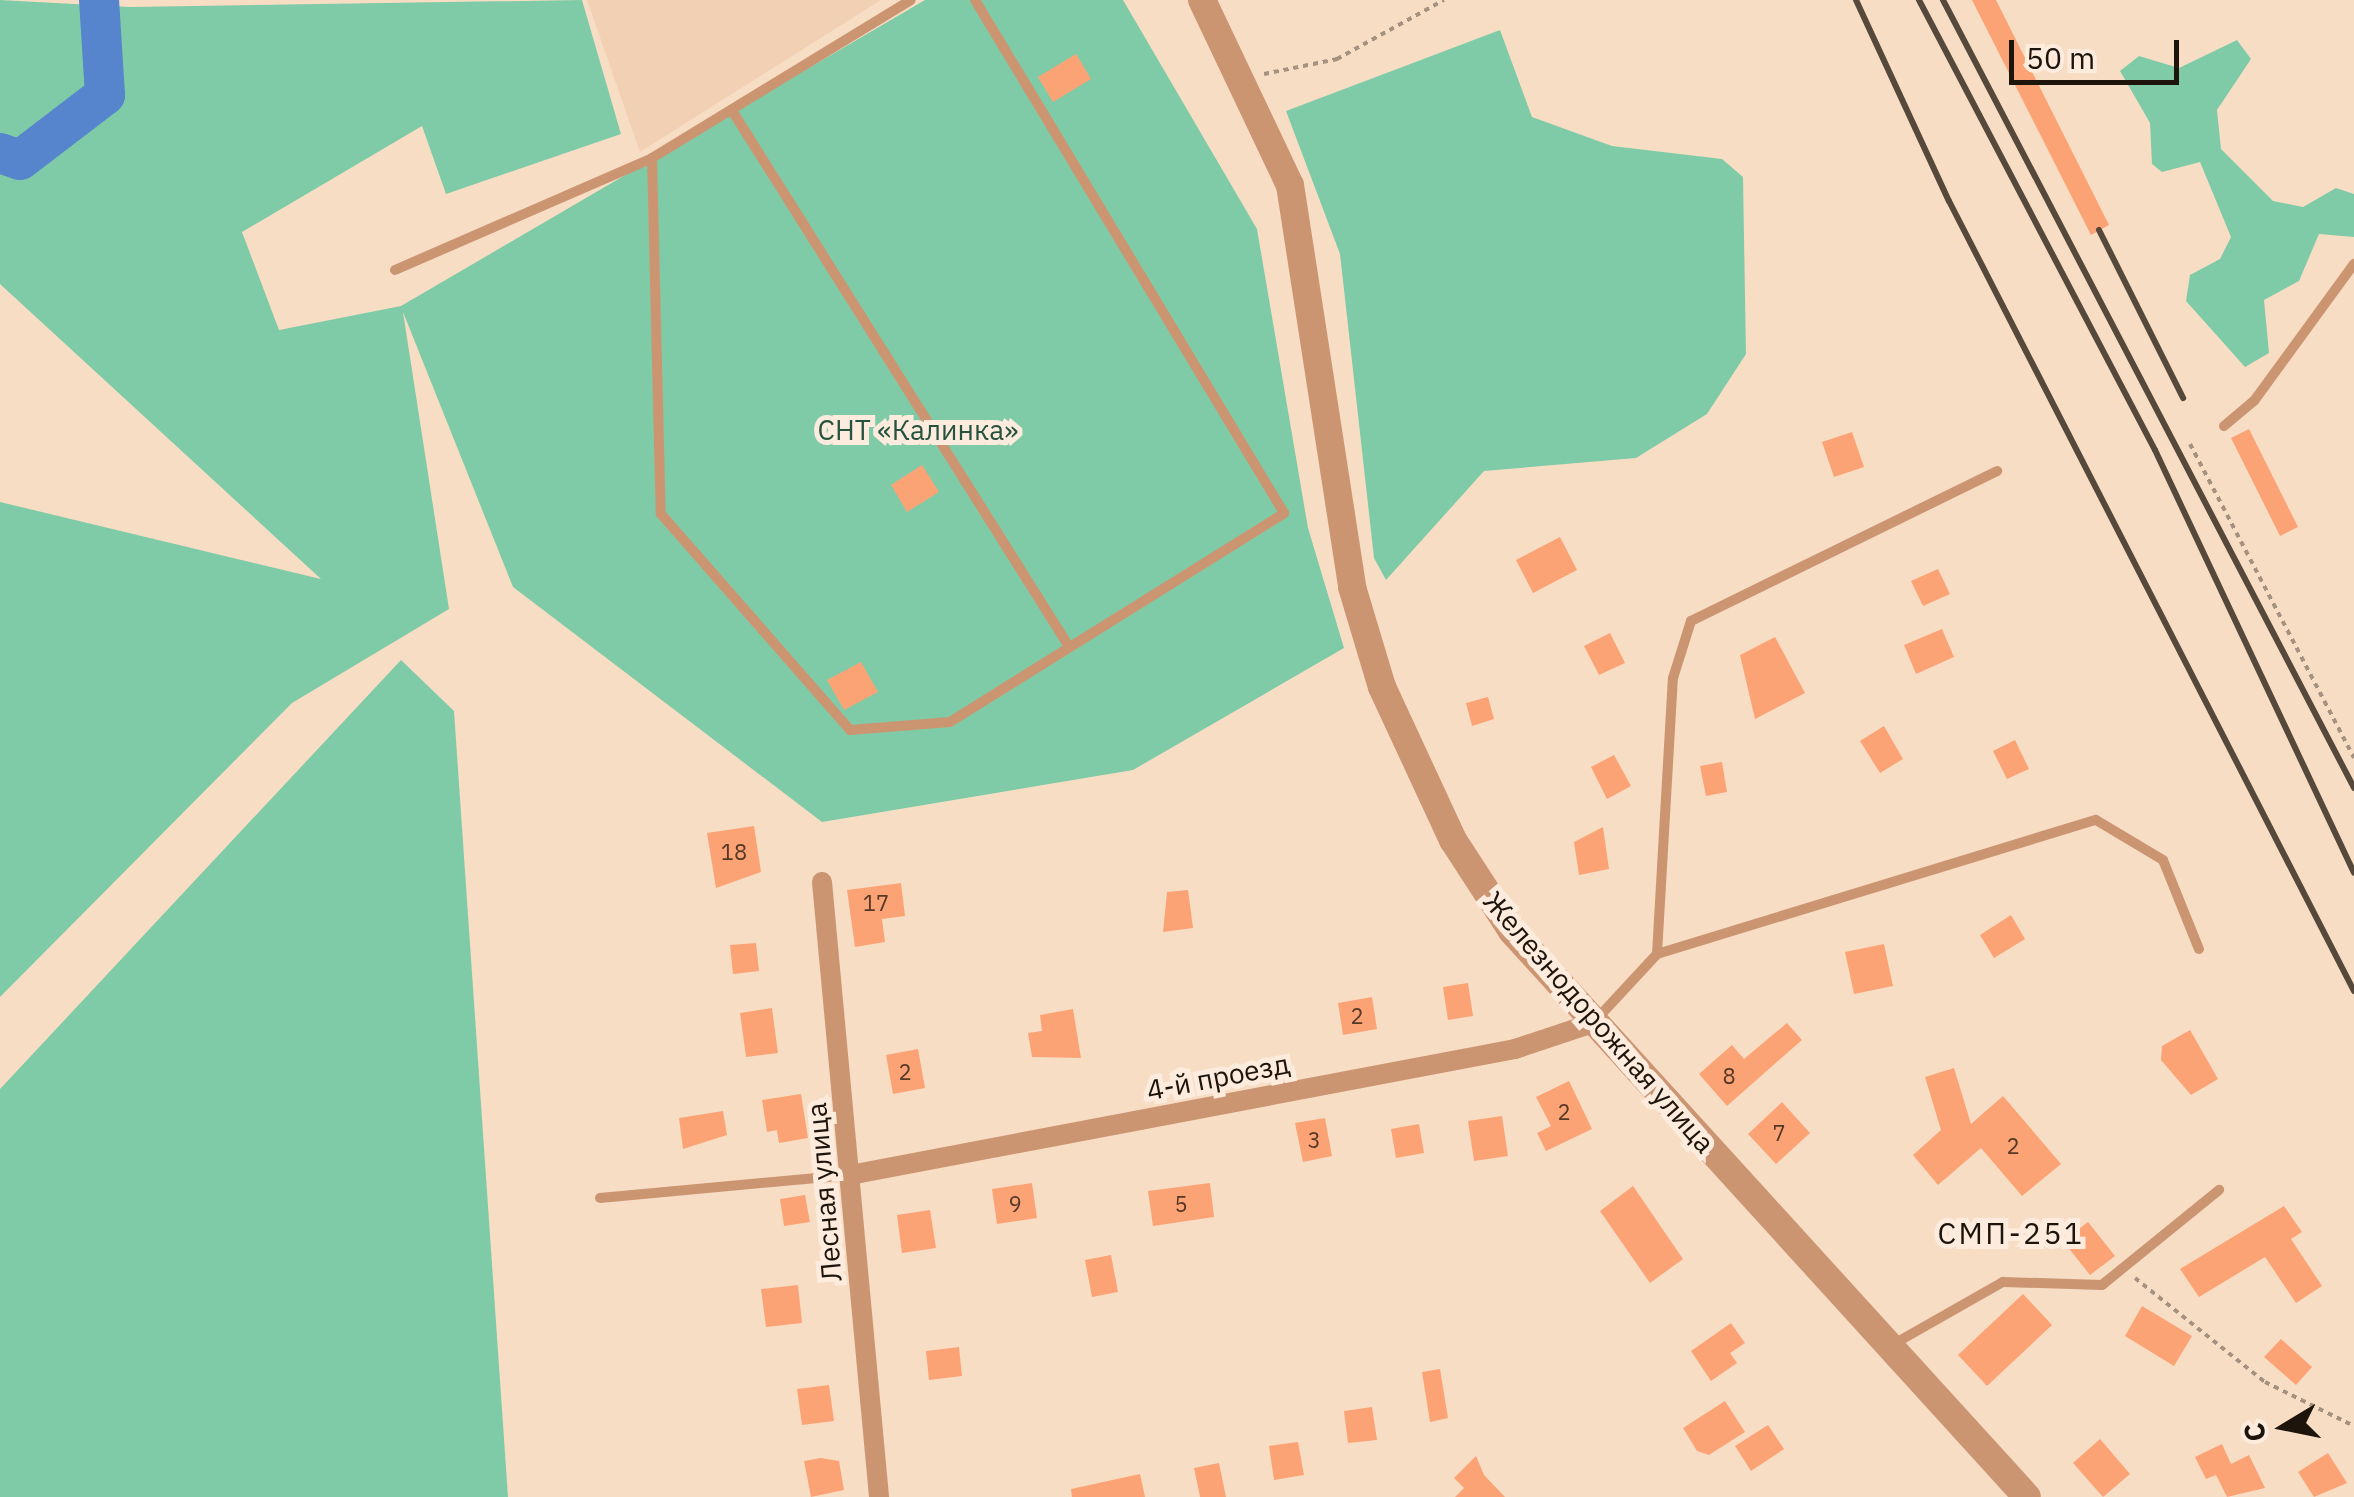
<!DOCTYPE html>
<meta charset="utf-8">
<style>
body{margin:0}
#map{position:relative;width:2354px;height:1497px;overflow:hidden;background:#f8ddc5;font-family:"IBM Plex Sans",sans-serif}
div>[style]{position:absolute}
.built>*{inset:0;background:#f1d0b4}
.green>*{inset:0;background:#80cba7}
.river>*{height:40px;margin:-20px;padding:0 20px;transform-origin:20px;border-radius:20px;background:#5684cd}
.building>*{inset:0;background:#fca376}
.path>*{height:4px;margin-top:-2px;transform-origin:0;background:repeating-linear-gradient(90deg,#a5917f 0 5px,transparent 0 10px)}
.service>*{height:10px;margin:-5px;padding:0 5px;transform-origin:5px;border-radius:5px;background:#cc9572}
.minor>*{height:20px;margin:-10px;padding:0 10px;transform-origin:10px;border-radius:10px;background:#cc9572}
.tertiary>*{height:28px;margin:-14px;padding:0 14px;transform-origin:14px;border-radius:14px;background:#cc9572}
.rail>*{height:6px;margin:-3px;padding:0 3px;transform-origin:3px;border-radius:3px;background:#56483b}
span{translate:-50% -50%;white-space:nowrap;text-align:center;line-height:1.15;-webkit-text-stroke:10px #fdecde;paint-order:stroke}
.number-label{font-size:22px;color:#553826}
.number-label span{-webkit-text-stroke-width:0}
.park-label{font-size:28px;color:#26533f}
.street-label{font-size:28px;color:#1d140b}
.neighbourhood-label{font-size:30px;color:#1d140b;letter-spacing:2.5px}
.north{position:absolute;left:2234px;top:1377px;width:100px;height:100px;-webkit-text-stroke:8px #fdecde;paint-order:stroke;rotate:260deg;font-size:28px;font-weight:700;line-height:40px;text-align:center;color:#1d140b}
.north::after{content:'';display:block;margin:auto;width:35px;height:45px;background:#1d140b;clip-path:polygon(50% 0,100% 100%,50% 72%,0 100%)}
.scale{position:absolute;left:2009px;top:40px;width:170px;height:45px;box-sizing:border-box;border:5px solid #1d140b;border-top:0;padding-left:12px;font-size:30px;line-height:35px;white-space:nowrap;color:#1d140b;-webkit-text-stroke:8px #fdecde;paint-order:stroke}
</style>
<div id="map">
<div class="built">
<i style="clip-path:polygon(587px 0,881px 0,640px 152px)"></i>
</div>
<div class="green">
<i style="clip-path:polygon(0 0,130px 7px,582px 0,621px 134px,446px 194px,422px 126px,242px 232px,279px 330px,401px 306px,925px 0,1123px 0,1257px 229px,1308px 528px,1344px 648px,1133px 770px,822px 822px,513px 587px,403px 312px,449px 609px,292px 703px,0 997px,0 502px,321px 579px,0 284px)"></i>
<i style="clip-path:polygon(1500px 30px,1532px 117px,1612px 146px,1722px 159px,1743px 177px,1746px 354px,1707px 414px,1636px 458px,1484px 471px,1386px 580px,1374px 558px,1340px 254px,1286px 111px)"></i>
<i style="clip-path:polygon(2237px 40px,2251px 59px,2217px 110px,2221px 149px,2273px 201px,2303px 207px,2336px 188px,2354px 194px,2354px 237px,2319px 234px,2299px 281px,2264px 300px,2269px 353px,2245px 367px,2186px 301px,2190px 275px,2220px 259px,2231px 237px,2200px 162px,2162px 172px,2152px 164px,2150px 123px,2120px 71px,2139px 56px,2179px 68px)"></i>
<i style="clip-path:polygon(401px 660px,454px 711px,508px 1497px,0 1497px,0 1089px)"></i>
</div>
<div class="river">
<i style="left:0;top:153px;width:21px;rotate:19deg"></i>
<i style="left:20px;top:160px;width:107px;rotate:-37.4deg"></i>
<i style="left:105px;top:95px;width:95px;rotate:-93.6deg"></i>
</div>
<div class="building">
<i style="clip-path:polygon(1972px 0,1996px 0,2109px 225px,2091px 235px)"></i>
<i style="clip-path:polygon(1076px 54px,1091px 79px,1053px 102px,1038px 77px)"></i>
<i style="clip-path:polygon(2249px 429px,2298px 527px,2280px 536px,2231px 438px)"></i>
<i style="clip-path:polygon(1852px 432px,1864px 467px,1834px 477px,1822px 442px)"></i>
<i style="clip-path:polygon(922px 465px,939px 492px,907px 512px,891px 485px)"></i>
<i style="clip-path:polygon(1560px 537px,1577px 570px,1533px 593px,1516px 560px)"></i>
<i style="clip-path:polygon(1938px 569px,1950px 594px,1923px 606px,1911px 581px)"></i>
<i style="clip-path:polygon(1942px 629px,1954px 657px,1916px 674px,1904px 645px)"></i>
<i style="clip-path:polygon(1610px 633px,1625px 663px,1599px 675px,1584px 646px)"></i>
<i style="clip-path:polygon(1775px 637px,1805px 693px,1755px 719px,1740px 655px)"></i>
<i style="clip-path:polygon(861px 662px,878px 692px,844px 710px,827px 680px)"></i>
<i style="clip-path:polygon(1488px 697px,1494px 719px,1472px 726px,1466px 703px)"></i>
<i style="clip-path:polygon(1884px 726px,1903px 759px,1880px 773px,1860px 741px)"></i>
<i style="clip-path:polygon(2015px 740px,2029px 769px,2007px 779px,1993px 751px)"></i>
<i style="clip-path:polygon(1614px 755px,1631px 786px,1607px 799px,1591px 767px)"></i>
<i style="clip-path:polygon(1722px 762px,1727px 792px,1706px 796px,1700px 766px)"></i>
<i style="clip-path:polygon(754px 826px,761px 872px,716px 888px,707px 833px)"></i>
<i style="clip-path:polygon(1603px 827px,1609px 869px,1579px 875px,1574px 842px)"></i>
<i style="clip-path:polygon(901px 883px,905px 916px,882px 919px,885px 942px,855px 947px,847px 890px)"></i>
<i style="clip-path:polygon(1188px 890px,1193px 928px,1163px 932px,1167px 892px)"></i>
<i style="clip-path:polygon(2011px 915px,2025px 939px,1994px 958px,1980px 935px)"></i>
<i style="clip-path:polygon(756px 943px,759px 971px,733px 974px,730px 945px)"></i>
<i style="clip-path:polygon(1884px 944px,1893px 986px,1854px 994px,1845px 952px)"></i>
<i style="clip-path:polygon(1468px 983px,1473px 1016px,1448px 1020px,1443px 987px)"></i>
<i style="clip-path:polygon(1372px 997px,1377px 1029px,1343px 1035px,1338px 1003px)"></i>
<i style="clip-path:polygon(772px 1008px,778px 1053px,746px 1057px,740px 1013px)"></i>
<i style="clip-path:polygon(1073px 1009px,1081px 1058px,1032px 1057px,1028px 1033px,1042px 1031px,1040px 1015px)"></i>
<i style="clip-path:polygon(1787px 1023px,1802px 1040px,1727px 1106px,1699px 1074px,1732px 1045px,1744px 1059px)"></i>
<i style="clip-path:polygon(2190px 1030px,2218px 1079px,2191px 1095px,2161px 1060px,2162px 1046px)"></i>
<i style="clip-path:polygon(918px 1049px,925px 1088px,893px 1094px,886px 1055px)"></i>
<i style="clip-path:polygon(1954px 1068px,1971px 1124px,2003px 1096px,2061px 1164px,2022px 1196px,1981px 1148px,1938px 1185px,1913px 1155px,1941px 1130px,1925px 1077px)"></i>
<i style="clip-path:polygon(1569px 1081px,1592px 1129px,1546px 1151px,1537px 1133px,1551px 1126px,1536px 1097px)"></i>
<i style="clip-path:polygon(801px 1094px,808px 1138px,779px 1143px,777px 1130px,767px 1132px,762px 1100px)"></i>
<i style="clip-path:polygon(1782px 1102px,1810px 1133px,1776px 1164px,1748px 1134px)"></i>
<i style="clip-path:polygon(723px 1111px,727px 1135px,683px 1149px,679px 1118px)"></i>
<i style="clip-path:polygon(1502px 1116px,1508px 1156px,1474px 1161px,1468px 1121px)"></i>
<i style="clip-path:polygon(1325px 1118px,1332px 1156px,1303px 1162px,1295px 1123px)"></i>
<i style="clip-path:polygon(1419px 1124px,1424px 1153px,1396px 1158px,1391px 1129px)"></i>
<i style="clip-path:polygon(1032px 1183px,1037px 1218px,997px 1224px,992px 1189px)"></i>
<i style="clip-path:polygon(1210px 1183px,1214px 1217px,1153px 1226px,1148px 1191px)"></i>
<i style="clip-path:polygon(1633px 1186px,1683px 1259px,1650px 1283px,1600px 1211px)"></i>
<i style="clip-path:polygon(805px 1195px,810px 1222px,784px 1226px,780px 1199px)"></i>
<i style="clip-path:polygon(2284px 1206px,2302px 1232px,2291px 1239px,2322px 1286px,2296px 1303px,2265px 1257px,2199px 1297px,2180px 1269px)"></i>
<i style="clip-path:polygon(930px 1210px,936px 1248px,902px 1253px,897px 1215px)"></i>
<i style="clip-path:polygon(2088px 1222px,2115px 1256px,2090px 1275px,2063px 1241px)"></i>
<i style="clip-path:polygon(1111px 1255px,1118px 1292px,1092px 1297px,1085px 1260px)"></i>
<i style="clip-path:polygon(798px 1285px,802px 1323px,766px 1327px,761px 1289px)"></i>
<i style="clip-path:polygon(2023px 1294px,2052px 1325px,1987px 1386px,1958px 1355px)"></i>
<i style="clip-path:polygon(2142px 1306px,2192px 1336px,2174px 1366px,2125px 1336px)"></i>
<i style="clip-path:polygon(1731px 1323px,1745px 1343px,1730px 1353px,1737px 1363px,1711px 1381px,1691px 1351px)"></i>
<i style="clip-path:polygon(2281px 1339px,2312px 1367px,2296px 1385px,2264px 1357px)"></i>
<i style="clip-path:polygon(959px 1347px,962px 1376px,929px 1380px,926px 1351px)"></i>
<i style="clip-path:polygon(1440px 1369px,1448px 1418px,1430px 1422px,1422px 1372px)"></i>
<i style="clip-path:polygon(829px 1385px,834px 1421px,802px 1425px,797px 1389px)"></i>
<i style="clip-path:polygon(1725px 1401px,1745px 1432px,1709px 1455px,1697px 1451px,1683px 1428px)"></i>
<i style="clip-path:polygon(1372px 1407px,1377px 1440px,1348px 1443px,1344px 1411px)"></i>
<i style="clip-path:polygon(1768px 1425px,1784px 1449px,1751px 1471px,1735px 1446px)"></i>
<i style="clip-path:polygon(2100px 1439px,2130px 1474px,2103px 1497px,2073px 1463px)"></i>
<i style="clip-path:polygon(1298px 1442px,1304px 1475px,1274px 1480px,1269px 1446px)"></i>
<i style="clip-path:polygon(2222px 1444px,2231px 1464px,2249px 1455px,2265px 1488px,2227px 1497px,2216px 1475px,2206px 1479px,2195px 1457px)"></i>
<i style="clip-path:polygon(2328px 1453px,2347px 1483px,2314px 1497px,2298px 1472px)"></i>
<i style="clip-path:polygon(1476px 1456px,1484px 1475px,1505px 1497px,1455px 1497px,1464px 1488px,1454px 1478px)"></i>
<i style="clip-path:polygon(821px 1458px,839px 1461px,844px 1490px,811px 1497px,804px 1461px)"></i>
<i style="clip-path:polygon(1219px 1463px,1226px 1497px,1200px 1497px,1194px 1468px)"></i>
<i style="clip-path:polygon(1140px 1474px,1145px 1497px,1072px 1497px,1071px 1489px)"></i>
</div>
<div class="path">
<i style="left:1264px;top:74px;width:75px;rotate:-11.6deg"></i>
<i style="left:1337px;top:59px;width:122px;rotate:-28.9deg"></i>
<i style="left:2190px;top:444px;width:354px;rotate:62.4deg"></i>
<i style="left:2135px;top:1278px;width:166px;rotate:38.7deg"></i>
<i style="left:2265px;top:1382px;width:99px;rotate:26.3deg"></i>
</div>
<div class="service">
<i style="left:733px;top:112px;width:630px;rotate:57.85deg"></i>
<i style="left:652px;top:158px;width:356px;rotate:88.6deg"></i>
<i style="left:661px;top:514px;width:287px;rotate:48.8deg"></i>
<i style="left:850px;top:730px;width:100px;rotate:-4.6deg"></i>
<i style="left:950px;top:722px;width:394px;rotate:-32deg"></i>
<i style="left:1284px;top:513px;width:599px;rotate:-121.06deg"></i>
<i style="left:395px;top:270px;width:280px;rotate:-23.5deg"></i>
<i style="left:652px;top:158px;width:303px;rotate:-31.4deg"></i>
<i style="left:2224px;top:426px;width:39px;rotate:-40deg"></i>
<i style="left:2254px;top:401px;width:170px;rotate:-53.9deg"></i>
<i style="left:1657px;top:954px;width:459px;rotate:-17deg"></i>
<i style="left:2096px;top:820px;width:78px;rotate:30.8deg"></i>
<i style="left:2163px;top:860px;width:96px;rotate:68deg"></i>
<i style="left:1595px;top:1021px;width:91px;rotate:-47.2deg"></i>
<i style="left:1657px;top:954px;width:276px;rotate:-86.7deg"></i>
<i style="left:1673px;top:678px;width:60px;rotate:-72.5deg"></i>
<i style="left:1691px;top:621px;width:341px;rotate:-26.1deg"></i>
<i style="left:600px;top:1198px;width:250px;rotate:-5.3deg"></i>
<i style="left:1892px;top:1345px;width:128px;rotate:-29.6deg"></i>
<i style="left:2003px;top:1282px;width:99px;rotate:1.7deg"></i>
<i style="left:2102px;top:1285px;width:151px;rotate:-39.1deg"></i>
</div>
<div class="minor">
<i style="left:822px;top:882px;width:618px;rotate:84.7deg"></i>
<i style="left:850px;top:1175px;width:677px;rotate:-10.73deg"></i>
<i style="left:1515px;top:1049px;width:82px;rotate:-18.4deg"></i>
</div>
<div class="tertiary">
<i style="left:1202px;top:0;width:205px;rotate:64.6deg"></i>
<i style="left:1290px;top:185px;width:407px;rotate:81.2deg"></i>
<i style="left:1352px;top:587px;width:104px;rotate:73.3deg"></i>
<i style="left:1382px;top:687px;width:169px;rotate:65.1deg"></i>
<i style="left:1453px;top:840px;width:108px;rotate:57deg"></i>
<i style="left:1512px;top:931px;width:765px;rotate:47.7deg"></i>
</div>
<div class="rail">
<i style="left:1856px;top:0;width:221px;rotate:65.2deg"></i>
<i style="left:1949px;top:201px;width:888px;rotate:62.86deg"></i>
<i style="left:1919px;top:0;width:508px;rotate:62.33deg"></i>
<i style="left:2155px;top:450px;width:467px;rotate:64.8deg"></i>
<i style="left:1943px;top:0;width:889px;rotate:62.45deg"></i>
<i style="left:2099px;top:230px;width:188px;rotate:63.4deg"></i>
</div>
<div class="number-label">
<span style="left:734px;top:852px">18</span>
<span style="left:876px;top:903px">17</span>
<span style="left:1357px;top:1016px">2</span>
<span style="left:905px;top:1072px">2</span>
<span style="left:1729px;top:1076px">8</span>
<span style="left:1564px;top:1112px">2</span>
<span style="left:1779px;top:1133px">7</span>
<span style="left:1314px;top:1140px">3</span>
<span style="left:2013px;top:1146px">2</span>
<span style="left:1015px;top:1204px">9</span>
<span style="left:1181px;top:1204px">5</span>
</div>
<div class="park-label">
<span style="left:918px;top:430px">СНТ «Калинка»</span>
</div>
<div class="street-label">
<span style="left:1599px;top:1022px;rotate:49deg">Железнодорожная улица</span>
<span style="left:1218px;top:1077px;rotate:-11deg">4-й проезд</span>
<span style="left:824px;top:1192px;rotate:-95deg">Лесная улица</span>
</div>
<div class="neighbourhood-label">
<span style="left:2011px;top:1233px">СМП-251</span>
</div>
<div class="north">С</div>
<div class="scale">50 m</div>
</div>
